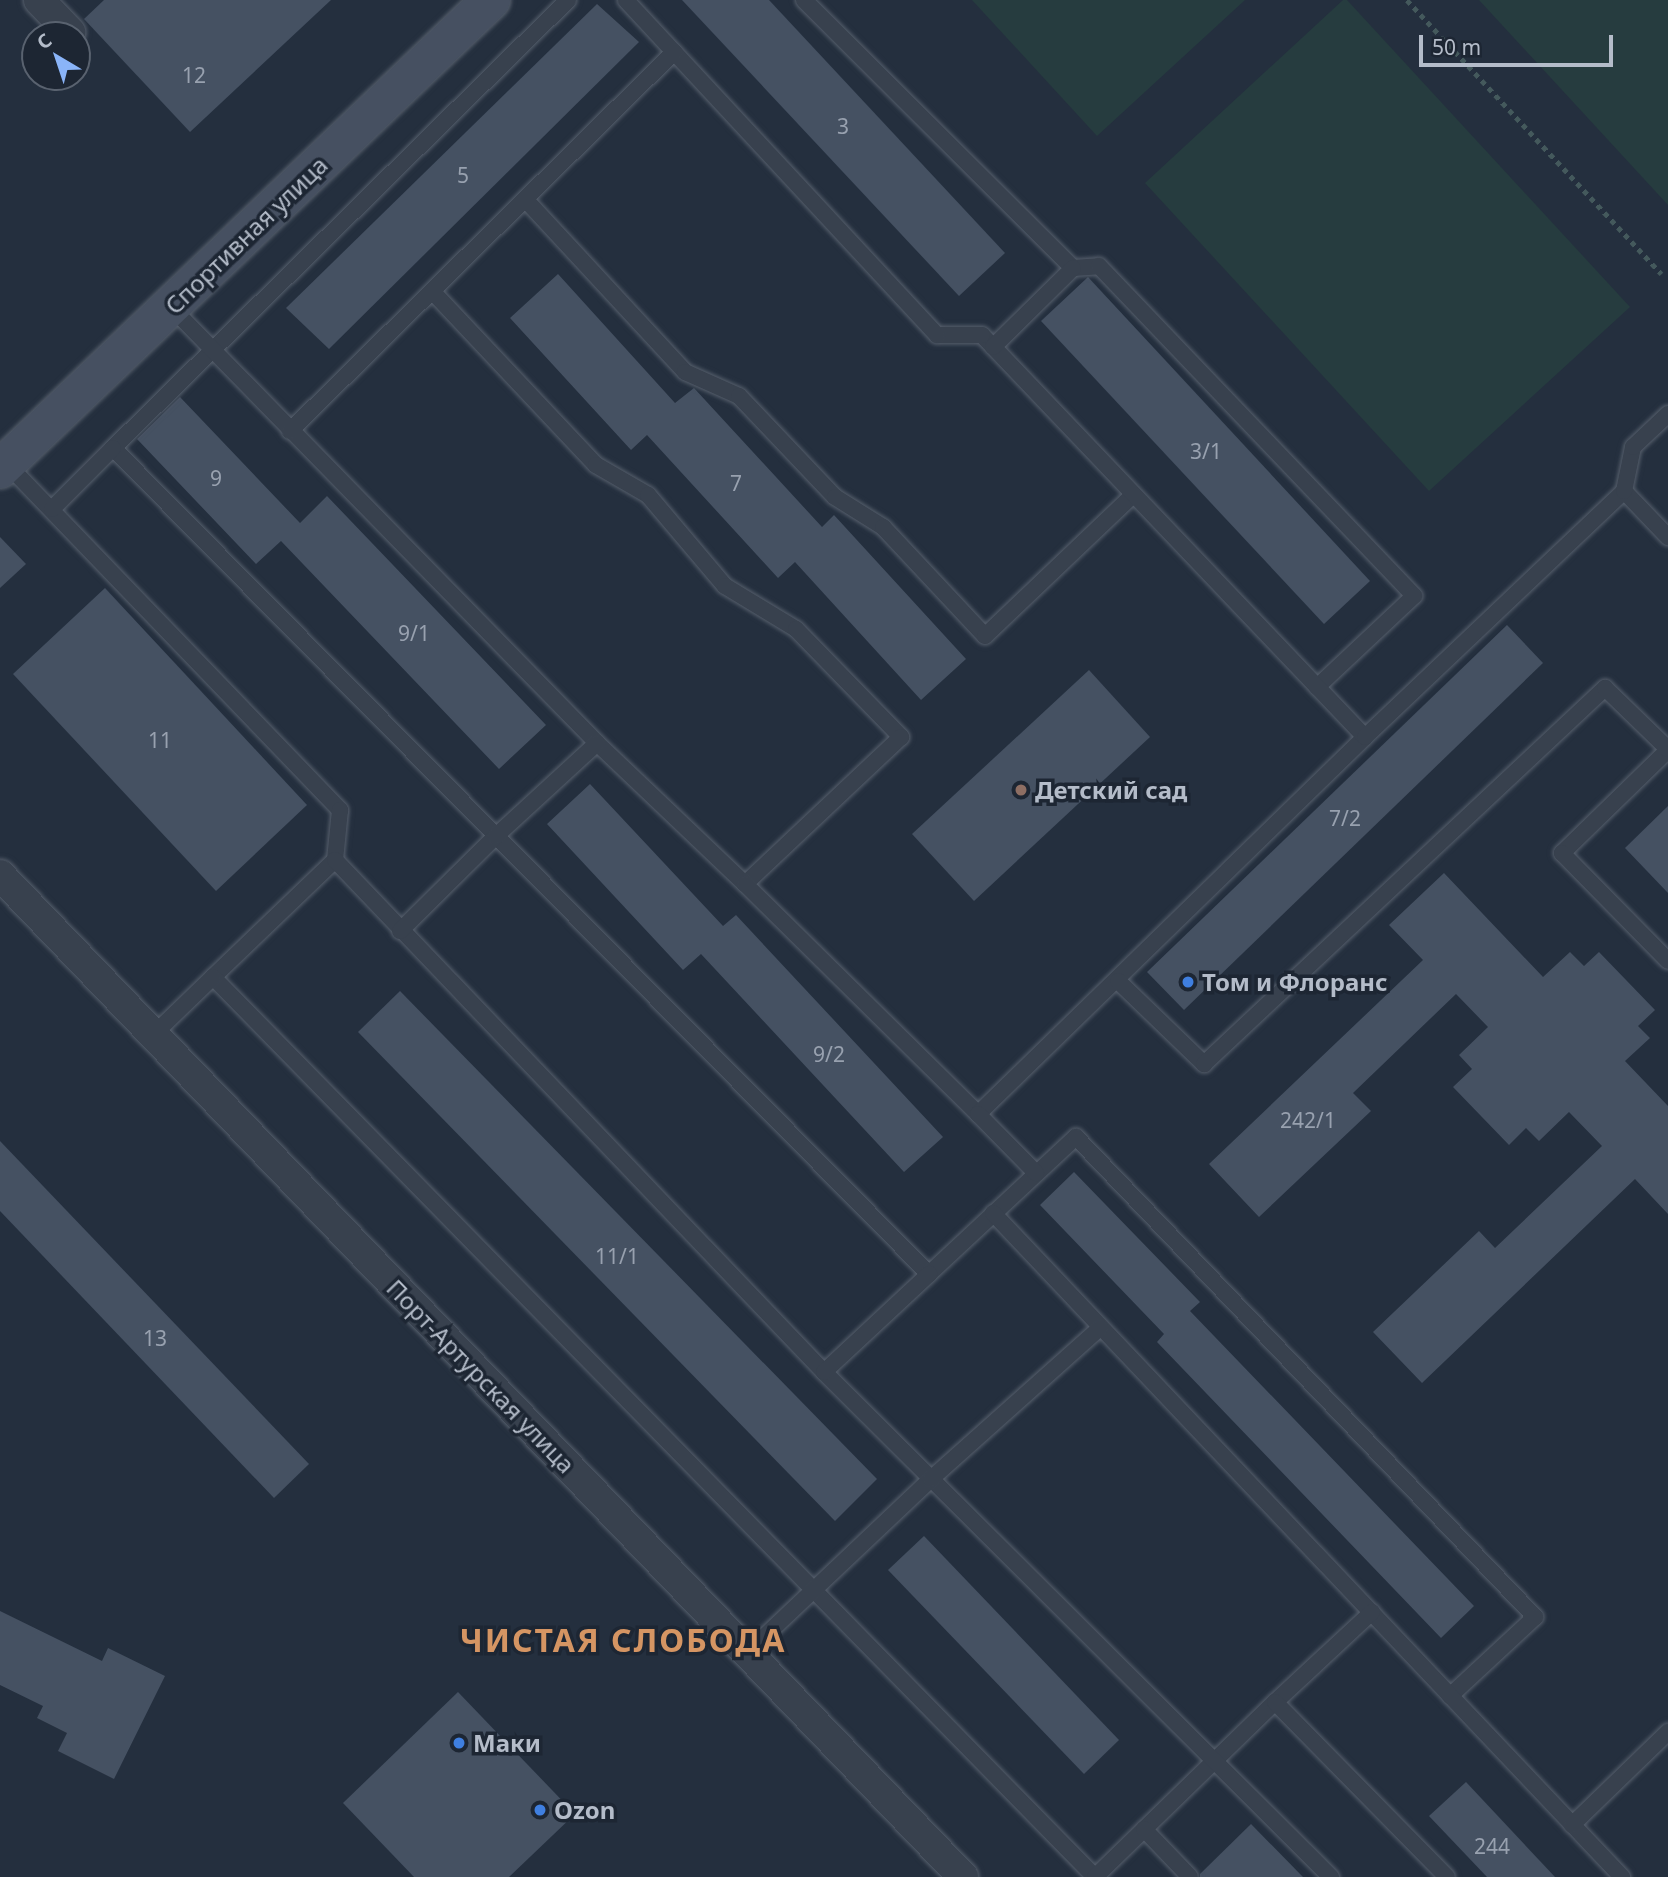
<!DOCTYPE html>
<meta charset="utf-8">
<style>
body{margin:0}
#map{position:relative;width:1668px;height:1877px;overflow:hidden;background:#242f3e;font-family:"Noto Sans",sans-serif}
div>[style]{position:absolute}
.green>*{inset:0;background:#263c3f}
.building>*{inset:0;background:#455162}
.path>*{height:4.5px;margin-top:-2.25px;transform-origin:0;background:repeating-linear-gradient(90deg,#44595c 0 5px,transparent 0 10px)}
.roads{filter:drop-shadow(0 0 2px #565f6c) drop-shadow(0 0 2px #565f6c)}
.lane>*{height:16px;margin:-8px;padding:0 8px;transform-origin:8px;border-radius:8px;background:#38414e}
.street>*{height:30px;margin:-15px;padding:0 15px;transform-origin:15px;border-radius:15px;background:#38414e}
.secondary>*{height:38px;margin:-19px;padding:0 19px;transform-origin:19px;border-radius:19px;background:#465061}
.dots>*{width:19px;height:19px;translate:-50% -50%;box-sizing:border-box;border:4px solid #1d2633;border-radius:50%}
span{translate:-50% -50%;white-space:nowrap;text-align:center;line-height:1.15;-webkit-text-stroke:7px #1d2633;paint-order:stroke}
.number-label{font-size:21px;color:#98a1af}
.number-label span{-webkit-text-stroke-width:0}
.street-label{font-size:24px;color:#b4bcc9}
.poi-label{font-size:24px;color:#b4bcc9;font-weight:700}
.left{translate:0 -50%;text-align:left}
.district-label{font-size:32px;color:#d59563;font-weight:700;letter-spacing:2px}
.north{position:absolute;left:21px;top:21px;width:70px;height:70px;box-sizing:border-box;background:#1d2633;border:2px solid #59626f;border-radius:50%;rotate:321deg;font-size:19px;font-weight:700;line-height:28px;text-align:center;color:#b4bcc9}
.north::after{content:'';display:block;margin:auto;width:24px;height:32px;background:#8ab4f8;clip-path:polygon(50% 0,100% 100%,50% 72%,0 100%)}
.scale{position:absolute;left:1419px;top:35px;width:194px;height:32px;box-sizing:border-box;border:4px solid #b4bcc9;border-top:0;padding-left:9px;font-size:21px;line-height:24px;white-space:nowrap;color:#b4bcc9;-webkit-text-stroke:5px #1d2633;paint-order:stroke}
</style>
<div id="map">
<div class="green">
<i style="clip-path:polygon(972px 0,1245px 0,1097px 136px)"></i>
<i style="clip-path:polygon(1343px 0,1347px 0,1630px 307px,1429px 491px,1145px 183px)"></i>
<i style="clip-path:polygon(1479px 0,1668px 0,1668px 205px)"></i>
</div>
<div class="building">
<i style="clip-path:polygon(104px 0,331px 0,190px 132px,84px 19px)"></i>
<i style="clip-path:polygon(682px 0,769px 0,1005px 253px,959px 296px)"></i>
<i style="clip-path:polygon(597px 4px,639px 42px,329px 349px,286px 308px)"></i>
<i style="clip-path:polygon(558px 274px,675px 403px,694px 388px,822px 527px,834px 515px,966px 659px,921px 700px,795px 562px,778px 578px,647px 435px,631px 450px,510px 318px)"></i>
<i style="clip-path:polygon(1088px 277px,1370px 581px,1324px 624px,1041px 321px)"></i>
<i style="clip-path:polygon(180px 397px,300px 523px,327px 496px,546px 725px,499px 769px,281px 541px,256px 564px,137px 439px)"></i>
<i style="clip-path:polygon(0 537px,26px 564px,0 588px)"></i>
<i style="clip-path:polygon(105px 588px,307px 805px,216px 891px,13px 674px)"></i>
<i style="clip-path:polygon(1507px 625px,1543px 663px,1184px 1010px,1147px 972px)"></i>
<i style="clip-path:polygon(1089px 670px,1150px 737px,974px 901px,912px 834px)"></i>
<i style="clip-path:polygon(590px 784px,723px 926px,736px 915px,943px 1137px,904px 1172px,701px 954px,683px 970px,547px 824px)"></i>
<i style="clip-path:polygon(1668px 806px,1668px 893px,1625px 848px)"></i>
<i style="clip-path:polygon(1444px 873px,1543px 977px,1570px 952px,1584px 966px,1599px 952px,1655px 1010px,1638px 1026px,1650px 1038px,1625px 1061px,1668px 1106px,1668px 1214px,1635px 1179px,1422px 1383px,1373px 1332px,1479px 1231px,1495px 1248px,1602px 1146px,1569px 1112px,1539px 1141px,1526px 1128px,1509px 1145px,1453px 1087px,1472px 1069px,1459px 1055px,1488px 1027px,1456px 994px,1353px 1093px,1371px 1111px,1259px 1217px,1209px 1164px,1423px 960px,1389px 925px)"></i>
<i style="clip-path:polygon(400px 991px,877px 1479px,835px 1521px,358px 1032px)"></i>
<i style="clip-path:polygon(0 1141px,309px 1464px,274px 1498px,0 1211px)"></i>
<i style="clip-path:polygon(1074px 1172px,1200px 1302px,1190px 1311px,1474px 1606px,1441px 1638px,1157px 1342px,1164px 1334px,1040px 1205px)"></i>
<i style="clip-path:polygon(924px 1536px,1119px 1740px,1084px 1774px,888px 1570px)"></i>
<i style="clip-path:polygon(0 1611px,102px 1661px,108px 1648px,165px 1676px,114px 1779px,58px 1751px,67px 1733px,37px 1718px,43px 1706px,0 1685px)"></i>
<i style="clip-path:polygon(458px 1692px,575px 1814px,509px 1877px,414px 1877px,343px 1803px)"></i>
<i style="clip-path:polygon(1466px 1782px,1555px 1877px,1487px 1877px,1429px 1816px)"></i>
<i style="clip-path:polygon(1251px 1824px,1303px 1877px,1200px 1877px,1200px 1874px)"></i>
</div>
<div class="path">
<i style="left:1407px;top:0;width:374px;rotate:47.1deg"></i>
</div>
<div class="roads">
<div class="lane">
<i style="left:568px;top:0;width:639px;rotate:135.44deg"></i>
<i style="left:113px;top:448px;width:1161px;rotate:45.35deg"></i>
<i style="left:929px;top:1274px;width:201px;rotate:-43deg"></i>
<i style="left:1076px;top:1137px;width:664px;rotate:46.28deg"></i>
<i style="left:1535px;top:1617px;width:116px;rotate:137.1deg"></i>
<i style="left:804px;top:0;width:380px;rotate:44.9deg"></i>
<i style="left:1073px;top:268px;width:26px;rotate:-4deg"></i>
<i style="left:1099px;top:266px;width:456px;rotate:46.3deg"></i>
<i style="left:1414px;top:596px;width:133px;rotate:136.8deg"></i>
<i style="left:525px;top:199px;width:236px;rotate:47.2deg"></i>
<i style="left:685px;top:372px;width:59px;rotate:24deg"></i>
<i style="left:739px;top:396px;width:139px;rotate:46.5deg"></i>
<i style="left:835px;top:497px;width:57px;rotate:32deg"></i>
<i style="left:883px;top:527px;width:149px;rotate:46.9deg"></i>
<i style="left:985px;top:636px;width:204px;rotate:-43.6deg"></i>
<i style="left:432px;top:291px;width:239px;rotate:46.7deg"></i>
<i style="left:596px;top:465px;width:60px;rotate:30deg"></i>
<i style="left:648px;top:495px;width:119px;rotate:49.8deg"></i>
<i style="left:725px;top:586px;width:83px;rotate:31.2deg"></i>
<i style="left:796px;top:629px;width:151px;rotate:45.8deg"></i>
<i style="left:901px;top:737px;width:214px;rotate:136.7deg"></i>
<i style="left:171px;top:307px;width:610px;rotate:45.66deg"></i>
<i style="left:597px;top:743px;width:204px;rotate:43.6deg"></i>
<i style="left:745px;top:884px;width:327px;rotate:44.6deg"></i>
<i style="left:978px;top:1114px;width:540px;rotate:-44.25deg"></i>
<i style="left:1365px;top:737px;width:555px;rotate:-133.61deg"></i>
<i style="left:982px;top:335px;width:45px;rotate:180deg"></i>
<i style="left:937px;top:335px;width:457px;rotate:-132.9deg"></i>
<i style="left:993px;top:347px;width:112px;rotate:-44.6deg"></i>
<i style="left:290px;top:431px;width:540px;rotate:-44.62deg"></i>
<i style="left:6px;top:463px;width:482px;rotate:46.1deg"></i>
<i style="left:340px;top:810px;width:50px;rotate:95.7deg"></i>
<i style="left:335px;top:860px;width:169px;rotate:136.2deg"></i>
<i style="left:213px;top:977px;width:1260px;rotate:45.58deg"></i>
<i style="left:1095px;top:1877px;width:251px;rotate:-44.2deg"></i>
<i style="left:1624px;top:491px;width:64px;rotate:46.3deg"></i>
<i style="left:52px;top:509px;width:86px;rotate:-45deg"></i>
<i style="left:1365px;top:737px;width:357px;rotate:-43.5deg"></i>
<i style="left:1624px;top:491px;width:45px;rotate:-78.4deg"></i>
<i style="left:1633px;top:447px;width:48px;rotate:-43.3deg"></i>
<i style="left:1668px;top:750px;width:148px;rotate:135.8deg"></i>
<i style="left:1562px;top:853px;width:151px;rotate:45.5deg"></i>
<i style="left:335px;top:860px;width:708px;rotate:46.32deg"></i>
<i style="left:824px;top:1372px;width:716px;rotate:44.89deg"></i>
<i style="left:400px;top:931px;width:135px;rotate:-44.7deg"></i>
<i style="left:496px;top:836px;width:137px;rotate:-42.6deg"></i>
<i style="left:1118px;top:981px;width:120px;rotate:44deg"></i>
<i style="left:1204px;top:1064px;width:550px;rotate:-43.16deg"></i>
<i style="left:1605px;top:688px;width:88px;rotate:44.1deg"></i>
<i style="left:153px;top:1035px;width:83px;rotate:-44deg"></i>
<i style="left:978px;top:1114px;width:83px;rotate:45.5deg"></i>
<i style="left:993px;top:1213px;width:915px;rotate:46.55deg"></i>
<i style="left:824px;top:1372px;width:144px;rotate:-43deg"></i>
<i style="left:1372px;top:1612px;width:132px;rotate:137.1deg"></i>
<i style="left:1275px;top:1702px;width:245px;rotate:45.5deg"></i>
<i style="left:747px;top:1653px;width:253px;rotate:-43.4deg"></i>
<i style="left:931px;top:1479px;width:227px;rotate:-41.8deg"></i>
<i style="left:1572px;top:1825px;width:134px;rotate:-44.1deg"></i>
<i style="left:1144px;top:1829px;width:66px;rotate:46.2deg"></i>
</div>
<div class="street">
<i style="left:39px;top:0;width:45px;rotate:45.9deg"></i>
<i style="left:0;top:875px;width:1390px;rotate:46.14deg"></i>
</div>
<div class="secondary">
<i style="left:0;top:469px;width:679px;rotate:-43.69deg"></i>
</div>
</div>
<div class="dots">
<i style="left:1021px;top:790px;background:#8d6e63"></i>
<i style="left:1188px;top:982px;background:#3f7fe0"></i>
<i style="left:459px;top:1743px;background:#3f7fe0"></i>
<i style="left:540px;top:1810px;background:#3f7fe0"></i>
</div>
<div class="number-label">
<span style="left:194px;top:75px">12</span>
<span style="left:843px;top:126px">3</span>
<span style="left:463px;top:175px">5</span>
<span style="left:1206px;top:451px">3/1</span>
<span style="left:216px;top:478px">9</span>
<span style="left:736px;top:483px">7</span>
<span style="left:414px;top:633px">9/1</span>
<span style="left:160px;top:740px">11</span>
<span style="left:1345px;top:818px">7/2</span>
<span style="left:829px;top:1054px">9/2</span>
<span style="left:1308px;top:1120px">242/1</span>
<span style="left:617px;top:1256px">11/1</span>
<span style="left:155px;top:1338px">13</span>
<span style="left:1492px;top:1846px">244</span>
</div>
<div class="street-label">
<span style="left:246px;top:235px;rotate:-44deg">Спортивная улица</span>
<span style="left:481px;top:1376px;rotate:46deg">Порт-Артурская улица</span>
</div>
<div class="poi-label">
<span class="left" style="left:1035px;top:790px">Детский сад</span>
<span class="left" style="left:1202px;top:982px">Том и Флоранс</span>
<span class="left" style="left:473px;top:1743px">Маки</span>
<span class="left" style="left:554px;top:1810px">Ozon</span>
</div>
<div class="district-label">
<span style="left:623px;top:1640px">ЧИСТАЯ СЛОБОДА</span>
</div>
<div class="north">С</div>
<div class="scale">50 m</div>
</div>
